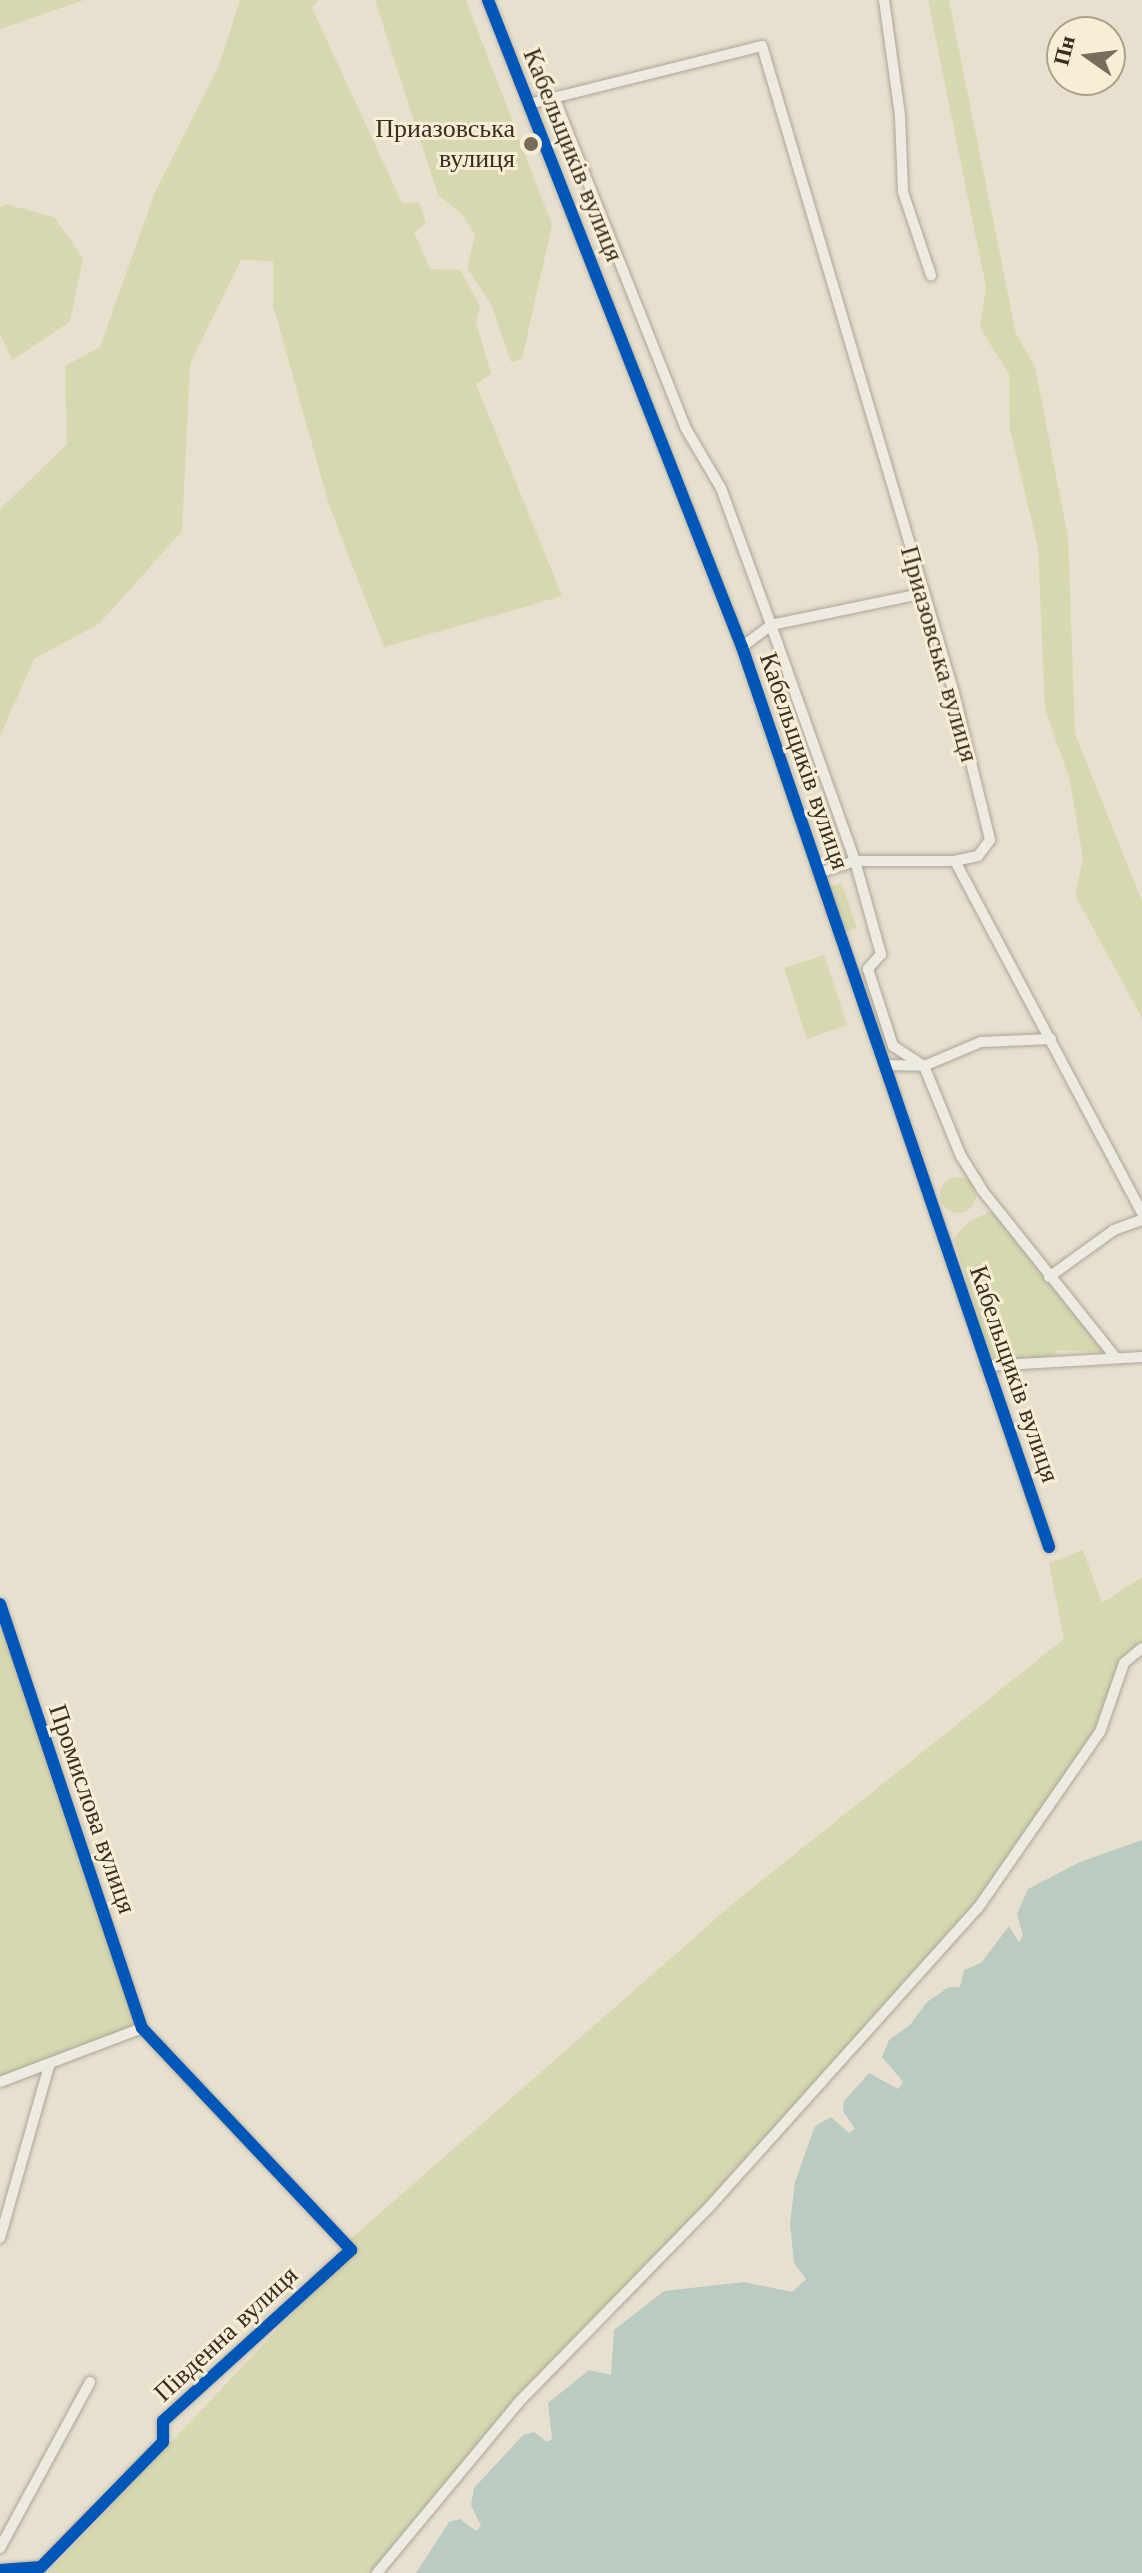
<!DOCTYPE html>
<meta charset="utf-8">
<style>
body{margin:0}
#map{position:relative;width:1142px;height:2573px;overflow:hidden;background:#e7e0cf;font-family:"Libre Baskerville",serif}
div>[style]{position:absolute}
.green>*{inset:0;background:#d7d7b0}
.round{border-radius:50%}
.water>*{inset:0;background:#baccc1}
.roads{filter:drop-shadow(0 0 2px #aca597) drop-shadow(0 0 2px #aca597)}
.minor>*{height:10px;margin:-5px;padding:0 5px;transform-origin:5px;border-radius:5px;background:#efeae1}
.cycleway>*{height:12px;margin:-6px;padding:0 6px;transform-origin:6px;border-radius:6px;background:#0057b8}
.dots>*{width:22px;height:22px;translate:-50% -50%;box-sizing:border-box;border:4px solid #f8eed5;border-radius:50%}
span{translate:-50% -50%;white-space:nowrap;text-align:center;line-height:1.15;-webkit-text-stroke:6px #f8eed5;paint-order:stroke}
.poi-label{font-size:26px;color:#3c2d1e}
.right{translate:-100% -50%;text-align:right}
.street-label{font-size:26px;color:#3c2d1e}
.north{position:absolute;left:1046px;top:16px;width:80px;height:80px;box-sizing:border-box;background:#f8eed5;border:2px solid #ada18c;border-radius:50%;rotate:284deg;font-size:22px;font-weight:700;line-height:32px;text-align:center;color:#3c2d1e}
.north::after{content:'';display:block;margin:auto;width:28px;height:36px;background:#786c5c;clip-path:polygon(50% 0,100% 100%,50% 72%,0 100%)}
</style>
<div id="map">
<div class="green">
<i style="clip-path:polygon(0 0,84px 0,0 29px)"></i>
<i style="clip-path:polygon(240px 0,318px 0,312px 8px,402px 203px,419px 202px,426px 223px,414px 232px,430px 269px,460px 270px,480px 306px,476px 322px,491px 374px,476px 384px,562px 596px,384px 647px,329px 505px,273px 305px,273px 261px,241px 260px,190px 364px,182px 531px,100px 623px,34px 659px,0 736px,0 509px,67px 444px,65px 366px,100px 347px,155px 192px,219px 66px)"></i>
<i style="clip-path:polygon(375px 0,466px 0,552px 225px,522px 359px,511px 362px,491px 304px,467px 268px,475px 235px,462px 214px,438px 195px)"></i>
<i style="clip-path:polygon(928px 0,949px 0,1016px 334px,1035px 367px,1068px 537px,1075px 734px,1142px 901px,1142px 1018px,1075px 895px,1083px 859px,1070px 781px,1045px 708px,1038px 548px,1010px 429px,1009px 374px,980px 328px,986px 287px)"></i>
<i style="clip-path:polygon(5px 204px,54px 217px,83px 258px,70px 322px,12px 360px,0 334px,0 207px)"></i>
<i style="clip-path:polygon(842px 883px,857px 928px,845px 932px,829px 887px)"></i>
<i style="clip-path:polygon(824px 955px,847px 1025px,807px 1039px,784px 968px)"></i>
<i class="round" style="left:940px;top:1177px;width:36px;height:36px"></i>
<i style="clip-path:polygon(989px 1212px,996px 1212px,1104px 1352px,1058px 1350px,1053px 1356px,1000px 1360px,989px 1356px,954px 1238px,968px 1222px)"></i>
<i style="clip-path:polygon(1083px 1550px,1102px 1603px,1142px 1577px,1142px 1643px,1120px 1665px,1097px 1729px,976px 1907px,710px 2198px,513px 2401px,371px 2573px,41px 2573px,50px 2571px,352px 2250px,346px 2243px,736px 1901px,1064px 1639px,1049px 1563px)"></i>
<i style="clip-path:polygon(0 1624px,138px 2031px,0 2082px)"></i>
</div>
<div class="water">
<i style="clip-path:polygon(1142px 1840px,1142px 2573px,416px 2573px,449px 2522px,460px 2519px,476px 2531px,481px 2526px,471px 2505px,474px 2488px,523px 2435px,534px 2432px,547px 2442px,552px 2439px,548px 2403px,589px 2370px,611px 2375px,614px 2330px,664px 2291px,744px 2282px,792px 2292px,806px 2279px,794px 2263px,790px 2224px,795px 2182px,815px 2126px,831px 2117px,849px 2133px,855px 2129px,843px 2111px,844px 2101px,869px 2073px,898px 2089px,903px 2082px,882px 2057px,889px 2040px,910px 2025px,927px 2002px,949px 1987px,960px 1987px,964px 1970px,981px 1963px,1009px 1926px,1019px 1942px,1023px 1936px,1017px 1914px,1028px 1889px,1080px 1862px)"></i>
</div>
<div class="roads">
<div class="minor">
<i style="left:488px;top:0;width:695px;rotate:68.57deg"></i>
<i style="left:742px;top:647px;width:951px;rotate:71.16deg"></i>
<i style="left:884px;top:0;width:117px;rotate:82.1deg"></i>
<i style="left:900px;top:116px;width:76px;rotate:87.7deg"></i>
<i style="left:903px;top:192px;width:88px;rotate:71.4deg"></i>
<i style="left:554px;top:97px;width:355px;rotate:68.3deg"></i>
<i style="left:685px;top:427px;width:71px;rotate:59.5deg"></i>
<i style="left:721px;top:488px;width:146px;rotate:69.9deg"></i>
<i style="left:771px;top:625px;width:251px;rotate:70.4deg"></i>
<i style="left:855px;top:861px;width:97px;rotate:74.4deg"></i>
<i style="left:881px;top:954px;width:20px;rotate:131deg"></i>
<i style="left:868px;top:969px;width:81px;rotate:72deg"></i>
<i style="left:893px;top:1046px;width:37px;rotate:33deg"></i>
<i style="left:924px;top:1066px;width:97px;rotate:67.7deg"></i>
<i style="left:961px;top:1156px;width:40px;rotate:58deg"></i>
<i style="left:982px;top:1190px;width:215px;rotate:51.4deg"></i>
<i style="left:529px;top:104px;width:240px;rotate:-14deg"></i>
<i style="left:762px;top:46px;width:675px;rotate:73.47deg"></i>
<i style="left:954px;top:693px;width:151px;rotate:76.2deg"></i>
<i style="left:990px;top:840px;width:20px;rotate:127deg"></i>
<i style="left:978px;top:856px;width:24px;rotate:168deg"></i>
<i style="left:955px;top:861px;width:399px;rotate:62deg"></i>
<i style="left:742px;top:647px;width:36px;rotate:-37deg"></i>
<i style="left:771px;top:625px;width:153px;rotate:-11.7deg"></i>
<i style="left:818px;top:873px;width:39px;rotate:-18deg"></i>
<i style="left:855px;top:861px;width:100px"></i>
<i style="left:885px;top:1065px;width:39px;rotate:1deg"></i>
<i style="left:924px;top:1066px;width:62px;rotate:-22.8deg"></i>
<i style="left:981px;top:1042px;width:70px;rotate:-2.5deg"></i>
<i style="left:1049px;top:1277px;width:80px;rotate:-35.9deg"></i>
<i style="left:1114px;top:1230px;width:30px;rotate:-20deg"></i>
<i style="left:986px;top:1366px;width:156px;rotate:-3.3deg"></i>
<i style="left:0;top:1604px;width:447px;rotate:71.5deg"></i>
<i style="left:142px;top:2028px;width:305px;rotate:46.7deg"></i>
<i style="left:351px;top:2250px;width:254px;rotate:137.7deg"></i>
<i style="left:163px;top:2421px;width:21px;rotate:90deg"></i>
<i style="left:163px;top:2442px;width:175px;rotate:134.3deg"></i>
<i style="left:41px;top:2567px;width:41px;rotate:175.8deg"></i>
<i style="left:0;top:2082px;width:152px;rotate:-20.8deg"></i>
<i style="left:0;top:2238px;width:179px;rotate:-74.1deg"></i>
<i style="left:0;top:2548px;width:189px;rotate:-61.5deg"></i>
<i style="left:377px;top:2573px;width:221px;rotate:-50.3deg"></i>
<i style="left:518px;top:2403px;width:278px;rotate:-45.7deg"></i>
<i style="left:712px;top:2204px;width:398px;rotate:-48.1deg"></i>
<i style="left:978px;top:1908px;width:214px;rotate:-55.3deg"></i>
<i style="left:1100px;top:1732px;width:73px;rotate:-70.8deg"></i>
<i style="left:1124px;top:1663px;width:23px;rotate:-40deg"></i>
</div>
</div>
<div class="cycleway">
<i style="left:488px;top:0;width:695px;rotate:68.57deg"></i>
<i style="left:742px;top:647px;width:951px;rotate:71.16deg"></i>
<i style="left:0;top:1604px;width:447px;rotate:71.5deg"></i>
<i style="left:142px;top:2028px;width:305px;rotate:46.7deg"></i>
<i style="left:351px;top:2250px;width:254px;rotate:137.7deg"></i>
<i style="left:163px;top:2421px;width:21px;rotate:90deg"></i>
<i style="left:163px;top:2442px;width:175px;rotate:134.3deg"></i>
<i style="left:41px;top:2567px;width:41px;rotate:175.8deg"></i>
</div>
<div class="dots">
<i style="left:531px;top:144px;background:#786c5c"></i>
</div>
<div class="poi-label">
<span class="right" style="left:515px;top:144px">Приазовська<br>вулиця</span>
</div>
<div class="street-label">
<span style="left:573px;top:155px;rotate:68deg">Кабельщиків вулиця</span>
<span style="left:939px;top:654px;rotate:74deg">Приазовська вулиця</span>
<span style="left:804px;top:761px;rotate:71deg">Кабельщиків вулиця</span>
<span style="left:1014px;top:1374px;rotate:71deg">Кабельщиків вулиця</span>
<span style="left:92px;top:1809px;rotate:71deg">Промислова вулиця</span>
<span style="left:226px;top:2334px;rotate:-43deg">Південна вулиця</span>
</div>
<div class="north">Пн</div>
</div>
